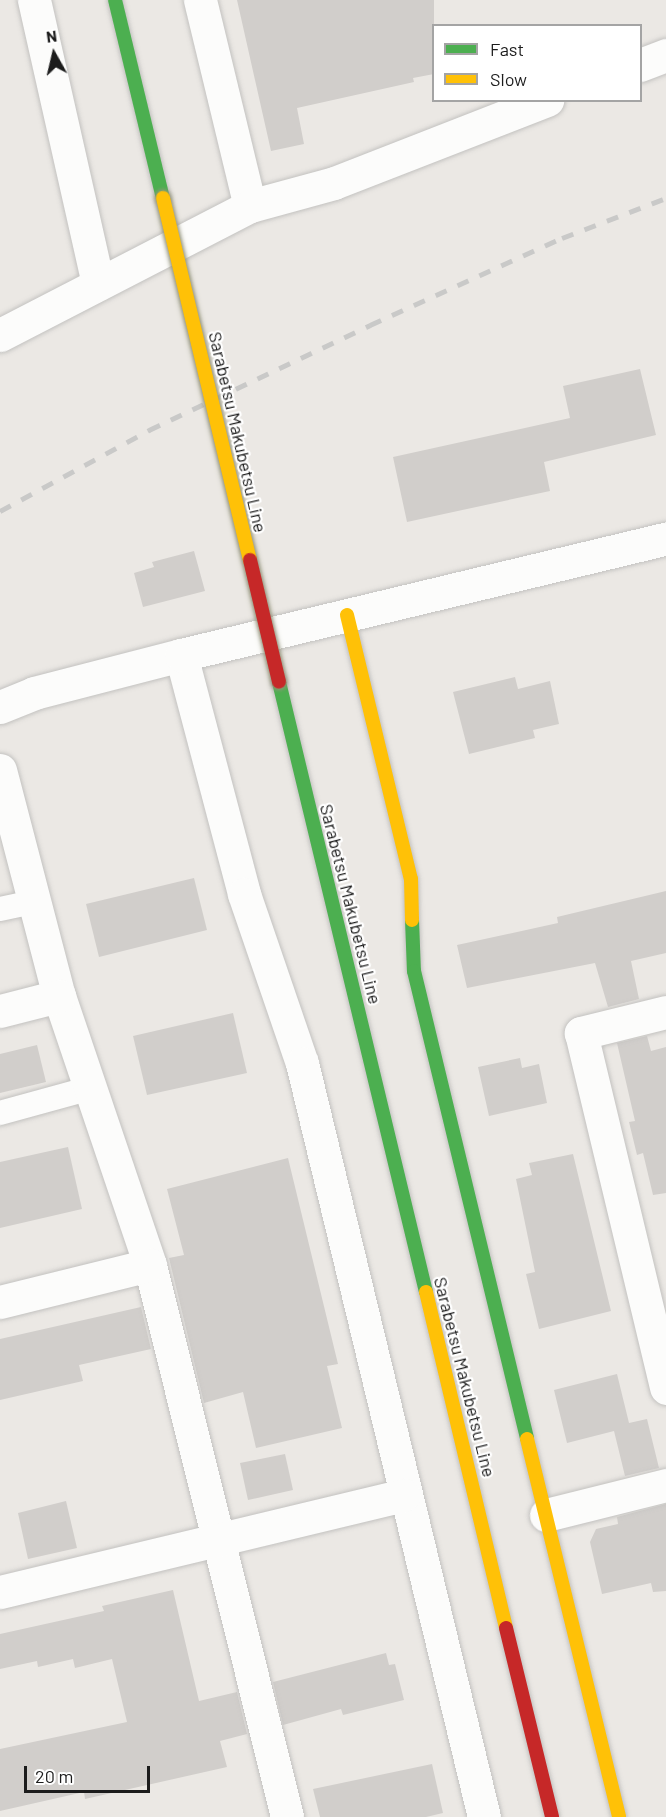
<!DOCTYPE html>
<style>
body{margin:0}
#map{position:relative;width:666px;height:1817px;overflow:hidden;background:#ebe8e4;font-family:Barlow,sans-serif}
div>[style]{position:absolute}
.building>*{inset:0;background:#d1cecb}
.roads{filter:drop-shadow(0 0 2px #c3c2c0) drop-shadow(0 0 2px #c3c2c0)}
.lane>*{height:24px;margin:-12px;padding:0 12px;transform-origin:12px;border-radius:12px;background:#fcfcfb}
.street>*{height:33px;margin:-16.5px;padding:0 16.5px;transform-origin:16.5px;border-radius:16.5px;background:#fcfcfb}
.fast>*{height:14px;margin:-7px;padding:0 7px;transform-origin:7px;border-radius:7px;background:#4caf50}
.slow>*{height:14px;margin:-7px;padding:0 7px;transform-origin:7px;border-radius:7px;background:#ffc107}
.jam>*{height:14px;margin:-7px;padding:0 7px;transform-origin:7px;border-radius:7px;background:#c62828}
.rail>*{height:4.5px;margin-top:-2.25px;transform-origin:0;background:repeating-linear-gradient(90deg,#c9c9c8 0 12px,transparent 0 24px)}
.bridges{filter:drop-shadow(0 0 2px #94947c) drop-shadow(0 0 2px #94947c)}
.slow-bridge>*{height:14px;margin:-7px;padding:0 7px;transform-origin:7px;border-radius:7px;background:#ffc107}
.jam-bridge>*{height:14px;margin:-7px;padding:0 7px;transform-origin:7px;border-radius:7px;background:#c62828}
span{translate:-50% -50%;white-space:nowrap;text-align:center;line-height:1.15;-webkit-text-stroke:4.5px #fff;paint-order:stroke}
.street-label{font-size:18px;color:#1c1c1c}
.legend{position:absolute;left:432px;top:24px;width:210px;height:78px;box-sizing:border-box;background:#fff;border:2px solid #a4a4a4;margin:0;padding:8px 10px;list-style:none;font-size:18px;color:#1c1c1c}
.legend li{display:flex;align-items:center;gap:12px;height:30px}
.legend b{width:30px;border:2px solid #a4a4a4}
.north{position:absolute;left:24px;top:24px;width:60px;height:60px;-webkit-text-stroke:4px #fff;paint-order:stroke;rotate:352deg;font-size:16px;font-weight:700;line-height:24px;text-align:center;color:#1c1c1c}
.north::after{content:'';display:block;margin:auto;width:21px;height:27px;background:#1c1c1c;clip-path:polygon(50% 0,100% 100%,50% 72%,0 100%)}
.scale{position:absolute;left:24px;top:1766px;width:126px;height:27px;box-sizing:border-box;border:3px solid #1c1c1c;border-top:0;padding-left:8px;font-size:18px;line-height:21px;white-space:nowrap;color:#1c1c1c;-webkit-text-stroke:4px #fff;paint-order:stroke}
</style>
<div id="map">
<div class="building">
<i style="clip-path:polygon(237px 0,434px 0,434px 74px,413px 78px,414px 82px,297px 108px,304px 144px,271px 151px)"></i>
<i style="clip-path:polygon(640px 369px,656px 435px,544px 462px,550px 491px,407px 522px,393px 457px,570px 418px,563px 386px)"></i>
<i style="clip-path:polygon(194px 551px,205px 591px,143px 607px,134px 573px,154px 567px,152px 562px)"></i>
<i style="clip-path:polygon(515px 677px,518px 689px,550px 681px,559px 724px,533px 730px,535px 738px,469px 754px,453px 692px)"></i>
<i style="clip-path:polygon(194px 878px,207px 930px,99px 957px,86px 904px)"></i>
<i style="clip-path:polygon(666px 891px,666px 953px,631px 961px,639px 999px,608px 1007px,595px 963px,467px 988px,457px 945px,558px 923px,557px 917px)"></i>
<i style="clip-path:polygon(233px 1013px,247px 1073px,147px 1095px,133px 1036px)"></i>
<i style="clip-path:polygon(647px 1036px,651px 1051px,666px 1047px,666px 1193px,653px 1195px,643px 1153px,637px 1155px,629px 1122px,635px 1121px,617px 1043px)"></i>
<i style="clip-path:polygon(37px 1045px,46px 1082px,0 1093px,0 1054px)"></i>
<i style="clip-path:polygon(520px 1058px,522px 1068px,539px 1064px,547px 1103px,489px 1116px,478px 1067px)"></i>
<i style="clip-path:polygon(68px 1147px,82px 1209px,0 1228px,0 1162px)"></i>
<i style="clip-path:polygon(573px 1154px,611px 1311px,539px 1329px,526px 1274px,535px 1272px,516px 1179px,532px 1175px,529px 1163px)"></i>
<i style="clip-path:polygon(288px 1158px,338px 1364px,327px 1366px,342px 1428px,256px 1448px,243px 1392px,204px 1403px,169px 1258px,184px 1255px,167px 1189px)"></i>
<i style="clip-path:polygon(141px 1307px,151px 1349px,79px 1365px,83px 1381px,0 1400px,0 1339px)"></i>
<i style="clip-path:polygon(617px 1374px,629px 1423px,647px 1419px,659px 1468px,625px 1476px,614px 1431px,567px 1443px,554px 1390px)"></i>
<i style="clip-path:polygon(285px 1454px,293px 1490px,248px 1500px,240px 1463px)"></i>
<i style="clip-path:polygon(66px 1501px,77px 1548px,28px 1559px,18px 1513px)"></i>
<i style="clip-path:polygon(666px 1504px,666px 1591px,653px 1592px,651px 1583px,602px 1594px,590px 1542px,596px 1529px,618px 1524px,617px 1517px)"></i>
<i style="clip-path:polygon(173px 1590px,199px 1701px,237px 1692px,247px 1734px,220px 1741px,227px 1767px,85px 1799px,84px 1792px,0 1811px,0 1749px,127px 1722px,112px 1659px,75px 1668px,73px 1659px,38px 1667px,37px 1661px,0 1669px,0 1634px,104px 1611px,102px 1606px)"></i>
<i style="clip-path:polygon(386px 1653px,389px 1665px,395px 1664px,404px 1700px,343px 1715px,341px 1709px,283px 1725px,273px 1682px)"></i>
<i style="clip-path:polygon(432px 1764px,443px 1813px,426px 1817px,320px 1817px,313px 1789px)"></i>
</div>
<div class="roads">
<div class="lane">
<i style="left:0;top:909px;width:35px;rotate:-12deg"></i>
<i style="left:0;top:1113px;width:94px;rotate:-15.4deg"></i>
</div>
<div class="street">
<i style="left:34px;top:0;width:291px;rotate:77.3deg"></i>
<i style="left:200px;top:0;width:212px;rotate:76.4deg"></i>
<i style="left:640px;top:65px;width:28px;rotate:-21deg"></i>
<i style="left:0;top:335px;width:281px;rotate:-27.3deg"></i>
<i style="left:250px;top:206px;width:87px;rotate:-15.3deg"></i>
<i style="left:334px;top:183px;width:229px;rotate:-21.3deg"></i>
<i style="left:181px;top:655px;width:247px;rotate:75.2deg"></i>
<i style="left:244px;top:894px;width:179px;rotate:71.1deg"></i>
<i style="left:302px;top:1063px;width:776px;rotate:76.43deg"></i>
<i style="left:0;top:707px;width:37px;rotate:-22deg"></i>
<i style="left:34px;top:693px;width:152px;rotate:-14.5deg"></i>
<i style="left:181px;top:655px;width:499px;rotate:-13.5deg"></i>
<i style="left:0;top:770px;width:234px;rotate:75.4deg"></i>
<i style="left:59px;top:996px;width:284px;rotate:71.3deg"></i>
<i style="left:150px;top:1265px;width:569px;rotate:76.06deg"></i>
<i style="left:0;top:1011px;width:61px;rotate:-14.3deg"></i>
<i style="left:666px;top:1012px;width:88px;rotate:166.1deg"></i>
<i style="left:581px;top:1033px;width:365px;rotate:76.5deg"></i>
<i style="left:0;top:1302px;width:154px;rotate:-13.9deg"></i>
<i style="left:546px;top:1515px;width:124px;rotate:-14deg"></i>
<i style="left:0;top:1592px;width:415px;rotate:-13.5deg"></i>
</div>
<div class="fast">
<i style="left:115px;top:0;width:204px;rotate:76.4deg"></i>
<i style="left:279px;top:682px;width:627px;rotate:76.45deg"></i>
<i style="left:412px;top:920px;width:51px;rotate:87.8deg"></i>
<i style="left:414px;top:971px;width:481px;rotate:76.4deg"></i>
</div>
<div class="slow">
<i style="left:347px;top:615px;width:272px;rotate:76.4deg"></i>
<i style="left:411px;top:879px;width:41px;rotate:88.6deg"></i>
<i style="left:426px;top:1292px;width:345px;rotate:76.6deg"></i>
<i style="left:527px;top:1439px;width:389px;rotate:76.3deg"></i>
</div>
<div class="jam">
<i style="left:506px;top:1628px;width:195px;rotate:76.3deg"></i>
</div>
</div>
<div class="rail">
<i style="left:0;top:511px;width:170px;rotate:-28.5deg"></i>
<i style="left:149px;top:430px;width:245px;rotate:-25.4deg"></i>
<i style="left:370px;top:325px;width:211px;rotate:-24.4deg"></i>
<i style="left:562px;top:238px;width:111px;rotate:-21deg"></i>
</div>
<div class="bridges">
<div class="slow-bridge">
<i style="left:163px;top:198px;width:372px;rotate:76.5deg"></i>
</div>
<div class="jam-bridge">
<i style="left:250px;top:560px;width:125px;rotate:76.6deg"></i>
</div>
</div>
<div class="street-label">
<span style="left:238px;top:432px;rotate:77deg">Sarabetsu Makubetsu Line</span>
<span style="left:351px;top:904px;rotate:76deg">Sarabetsu Makubetsu Line</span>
<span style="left:465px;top:1377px;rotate:76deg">Sarabetsu Makubetsu Line</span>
</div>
<ul class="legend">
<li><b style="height:8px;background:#4caf50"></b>Fast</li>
<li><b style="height:8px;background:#ffc107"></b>Slow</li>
</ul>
<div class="north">N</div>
<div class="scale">20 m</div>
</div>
